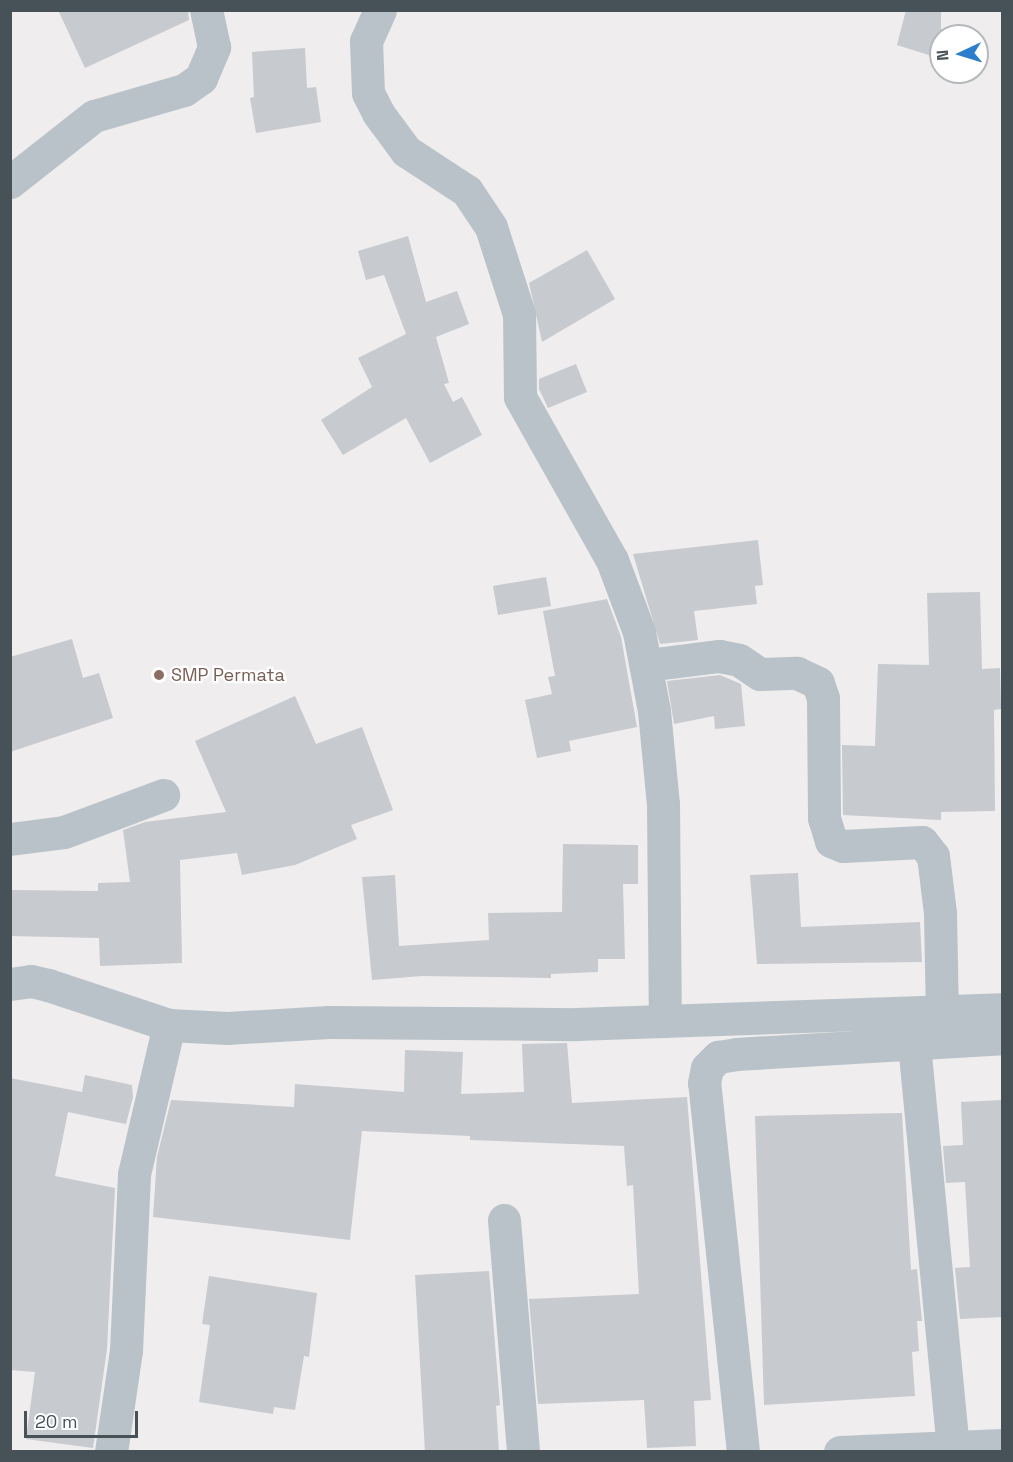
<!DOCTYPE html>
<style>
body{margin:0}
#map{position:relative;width:1013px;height:1462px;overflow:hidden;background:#efeded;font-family:"Space Grotesk",sans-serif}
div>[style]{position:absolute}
.building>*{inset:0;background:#c7cacf}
.minor>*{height:33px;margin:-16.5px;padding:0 16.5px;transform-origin:16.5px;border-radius:16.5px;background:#b9c2c8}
.dots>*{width:16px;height:16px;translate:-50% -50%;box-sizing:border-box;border:3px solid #fff;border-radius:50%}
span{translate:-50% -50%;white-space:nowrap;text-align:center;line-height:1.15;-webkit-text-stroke:4.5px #fff;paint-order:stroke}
.education-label{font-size:18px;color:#785e54}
.left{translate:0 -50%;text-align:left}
.frame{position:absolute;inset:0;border:12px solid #475158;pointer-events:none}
.north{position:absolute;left:929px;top:24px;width:60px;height:60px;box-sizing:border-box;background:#fff;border:2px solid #b5b9bc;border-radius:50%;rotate:266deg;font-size:16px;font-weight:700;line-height:24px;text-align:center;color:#475158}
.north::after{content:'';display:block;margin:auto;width:21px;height:27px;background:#2b7ecb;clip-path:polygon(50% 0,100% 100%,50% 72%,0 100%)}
.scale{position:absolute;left:24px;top:1411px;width:114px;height:27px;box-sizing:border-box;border:3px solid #475158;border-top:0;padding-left:8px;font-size:18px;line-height:21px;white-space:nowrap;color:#475158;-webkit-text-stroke:4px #fff;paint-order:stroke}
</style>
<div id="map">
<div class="building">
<i style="clip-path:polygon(58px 10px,188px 10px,189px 20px,85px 68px)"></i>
<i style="clip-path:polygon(906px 10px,941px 10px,941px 59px,897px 45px)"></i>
<i style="clip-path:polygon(305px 48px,307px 88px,316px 87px,321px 122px,256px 133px,250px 98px,254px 97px,252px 52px)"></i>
<i style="clip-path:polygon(408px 236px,426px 302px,457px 291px,469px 324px,436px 337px,449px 383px,444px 384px,453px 402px,462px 397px,482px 435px,430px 463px,406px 418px,343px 455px,321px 420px,372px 387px,358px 358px,406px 334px,384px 275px,366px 280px,358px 251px)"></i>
<i style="clip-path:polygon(587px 250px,615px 299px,542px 342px,529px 283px)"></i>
<i style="clip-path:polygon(576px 364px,587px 392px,548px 408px,539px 389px,539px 379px)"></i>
<i style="clip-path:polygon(758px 540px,763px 585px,755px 586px,757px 604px,694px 611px,698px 640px,660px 644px,633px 554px)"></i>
<i style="clip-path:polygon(546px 577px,551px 606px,498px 615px,493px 586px)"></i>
<i style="clip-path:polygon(980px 592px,982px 669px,1000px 668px,1001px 709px,994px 710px,995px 811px,941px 812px,941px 820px,843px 815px,842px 745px,875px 746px,878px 664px,929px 665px,927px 593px)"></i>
<i style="clip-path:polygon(607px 599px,621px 637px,637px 727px,569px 741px,571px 751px,537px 758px,525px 700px,552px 694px,548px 677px,555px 676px,543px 611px)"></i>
<i style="clip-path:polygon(72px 639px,83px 678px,99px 673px,113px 718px,10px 752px,10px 657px)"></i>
<i style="clip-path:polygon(720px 675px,741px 684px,745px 726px,715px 729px,714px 716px,674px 724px,667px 681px)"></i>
<i style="clip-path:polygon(295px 696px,316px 744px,362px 727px,393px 810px,351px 825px,357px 839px,295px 865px,242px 875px,237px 853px,180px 860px,182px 963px,100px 966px,99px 938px,10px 936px,10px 890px,98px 891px,98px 883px,130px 882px,123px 830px,145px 822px,226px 812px,195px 741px)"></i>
<i style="clip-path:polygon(563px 844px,638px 845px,638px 884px,623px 884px,625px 959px,598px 959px,598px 972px,551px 974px,551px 978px,422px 976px,372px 980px,362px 877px,395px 875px,399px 946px,489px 940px,488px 913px,562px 912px)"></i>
<i style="clip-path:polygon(798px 873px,801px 927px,920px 922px,922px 962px,757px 964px,750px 875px)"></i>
<i style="clip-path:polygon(567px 1043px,572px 1103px,687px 1097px,711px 1400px,694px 1401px,696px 1446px,647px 1448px,644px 1400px,538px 1404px,529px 1299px,639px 1294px,633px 1185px,627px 1186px,624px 1146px,470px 1140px,470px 1136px,362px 1131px,350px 1240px,153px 1217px,157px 1157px,171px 1100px,294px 1107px,295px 1084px,404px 1092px,405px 1050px,463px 1052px,461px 1094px,524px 1092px,522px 1044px)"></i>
<i style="clip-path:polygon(85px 1075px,132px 1085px,133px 1097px,126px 1124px,68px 1112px,55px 1176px,115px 1188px,107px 1349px,93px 1448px,26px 1439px,35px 1372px,10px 1370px,10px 1078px,82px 1092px)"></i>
<i style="clip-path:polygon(1002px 1100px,1002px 1317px,960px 1319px,955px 1268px,970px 1267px,965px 1182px,946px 1183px,943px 1146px,963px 1145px,961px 1102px)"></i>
<i style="clip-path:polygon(902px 1113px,911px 1270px,917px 1269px,922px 1321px,917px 1321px,919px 1351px,912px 1352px,915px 1396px,764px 1405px,755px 1116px)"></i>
<i style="clip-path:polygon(489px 1271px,500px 1405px,496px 1406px,499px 1452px,425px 1452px,415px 1275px)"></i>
<i style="clip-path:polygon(209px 1276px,317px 1293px,309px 1357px,304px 1356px,295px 1410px,274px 1407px,273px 1414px,199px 1402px,210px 1325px,202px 1324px)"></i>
</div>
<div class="minor">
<i style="left:380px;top:10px;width:34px;rotate:114deg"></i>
<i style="left:366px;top:41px;width:52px;rotate:87.8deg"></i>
<i style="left:368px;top:93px;width:22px;rotate:63deg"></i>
<i style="left:378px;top:113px;width:47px;rotate:53.6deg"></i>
<i style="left:406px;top:151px;width:73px;rotate:33.3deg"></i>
<i style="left:467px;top:191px;width:43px;rotate:56.3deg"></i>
<i style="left:491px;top:227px;width:91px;rotate:72.2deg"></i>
<i style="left:519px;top:314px;width:83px;rotate:89.3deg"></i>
<i style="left:520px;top:397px;width:187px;rotate:60.6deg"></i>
<i style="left:612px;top:560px;width:77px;rotate:69.4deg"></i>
<i style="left:639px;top:632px;width:80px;rotate:79.2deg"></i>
<i style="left:654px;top:711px;width:93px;rotate:84.5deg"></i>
<i style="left:663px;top:804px;width:217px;rotate:89.5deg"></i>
<i style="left:10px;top:182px;width:107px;rotate:-38.2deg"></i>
<i style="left:94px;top:116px;width:94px;rotate:-16.1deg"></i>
<i style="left:184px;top:90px;width:21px;rotate:-35deg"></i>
<i style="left:201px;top:78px;width:34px;rotate:-67deg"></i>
<i style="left:214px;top:47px;width:38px;rotate:-102deg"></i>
<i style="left:647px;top:665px;width:73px;rotate:-7.1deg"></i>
<i style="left:719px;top:656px;width:20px;rotate:11deg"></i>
<i style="left:739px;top:660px;width:25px;rotate:34deg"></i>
<i style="left:760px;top:674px;width:37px;rotate:-2deg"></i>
<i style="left:797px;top:673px;width:23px;rotate:25deg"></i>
<i style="left:818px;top:683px;width:16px;rotate:72deg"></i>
<i style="left:823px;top:698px;width:120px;rotate:89.5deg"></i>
<i style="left:824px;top:818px;width:24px;rotate:73deg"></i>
<i style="left:831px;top:841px;width:13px;rotate:23deg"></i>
<i style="left:843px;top:846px;width:79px;rotate:-2.9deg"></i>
<i style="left:922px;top:842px;width:18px;rotate:52deg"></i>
<i style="left:933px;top:856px;width:57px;rotate:83deg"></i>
<i style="left:940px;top:913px;width:100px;rotate:88.9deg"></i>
<i style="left:10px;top:839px;width:54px;rotate:-7.4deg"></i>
<i style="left:64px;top:832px;width:106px;rotate:-20.5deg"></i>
<i style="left:10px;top:984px;width:21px;rotate:-8deg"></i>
<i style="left:31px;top:981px;width:17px;rotate:13deg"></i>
<i style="left:48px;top:985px;width:127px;rotate:18.3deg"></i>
<i style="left:169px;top:1025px;width:58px;rotate:3deg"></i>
<i style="left:227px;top:1028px;width:102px;rotate:-3.4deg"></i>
<i style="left:329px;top:1022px;width:247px;rotate:0.5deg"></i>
<i style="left:576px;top:1024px;width:426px;rotate:-2deg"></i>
<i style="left:914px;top:1044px;width:404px;rotate:84.5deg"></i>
<i style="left:504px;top:1220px;width:233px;rotate:85.3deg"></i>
<i style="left:111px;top:1452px;width:102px;rotate:-81.6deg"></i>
<i style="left:126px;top:1351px;width:177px;rotate:-87.4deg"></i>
<i style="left:134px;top:1174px;width:153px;rotate:-76.8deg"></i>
<i style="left:743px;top:1452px;width:371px;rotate:-96deg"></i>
<i style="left:704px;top:1083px;width:15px;rotate:-79deg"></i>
<i style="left:707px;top:1068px;width:16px;rotate:-45deg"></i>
<i style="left:718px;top:1057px;width:18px;rotate:-9deg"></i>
<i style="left:736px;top:1054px;width:266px;rotate:-3.4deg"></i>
<i style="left:840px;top:1452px;width:162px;rotate:-2.5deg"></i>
</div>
<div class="dots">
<i style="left:159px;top:675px;background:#8d6e63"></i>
</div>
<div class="education-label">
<span class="left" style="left:171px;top:675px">SMP Permata</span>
</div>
<div class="frame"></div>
<div class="north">N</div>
<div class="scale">20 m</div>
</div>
